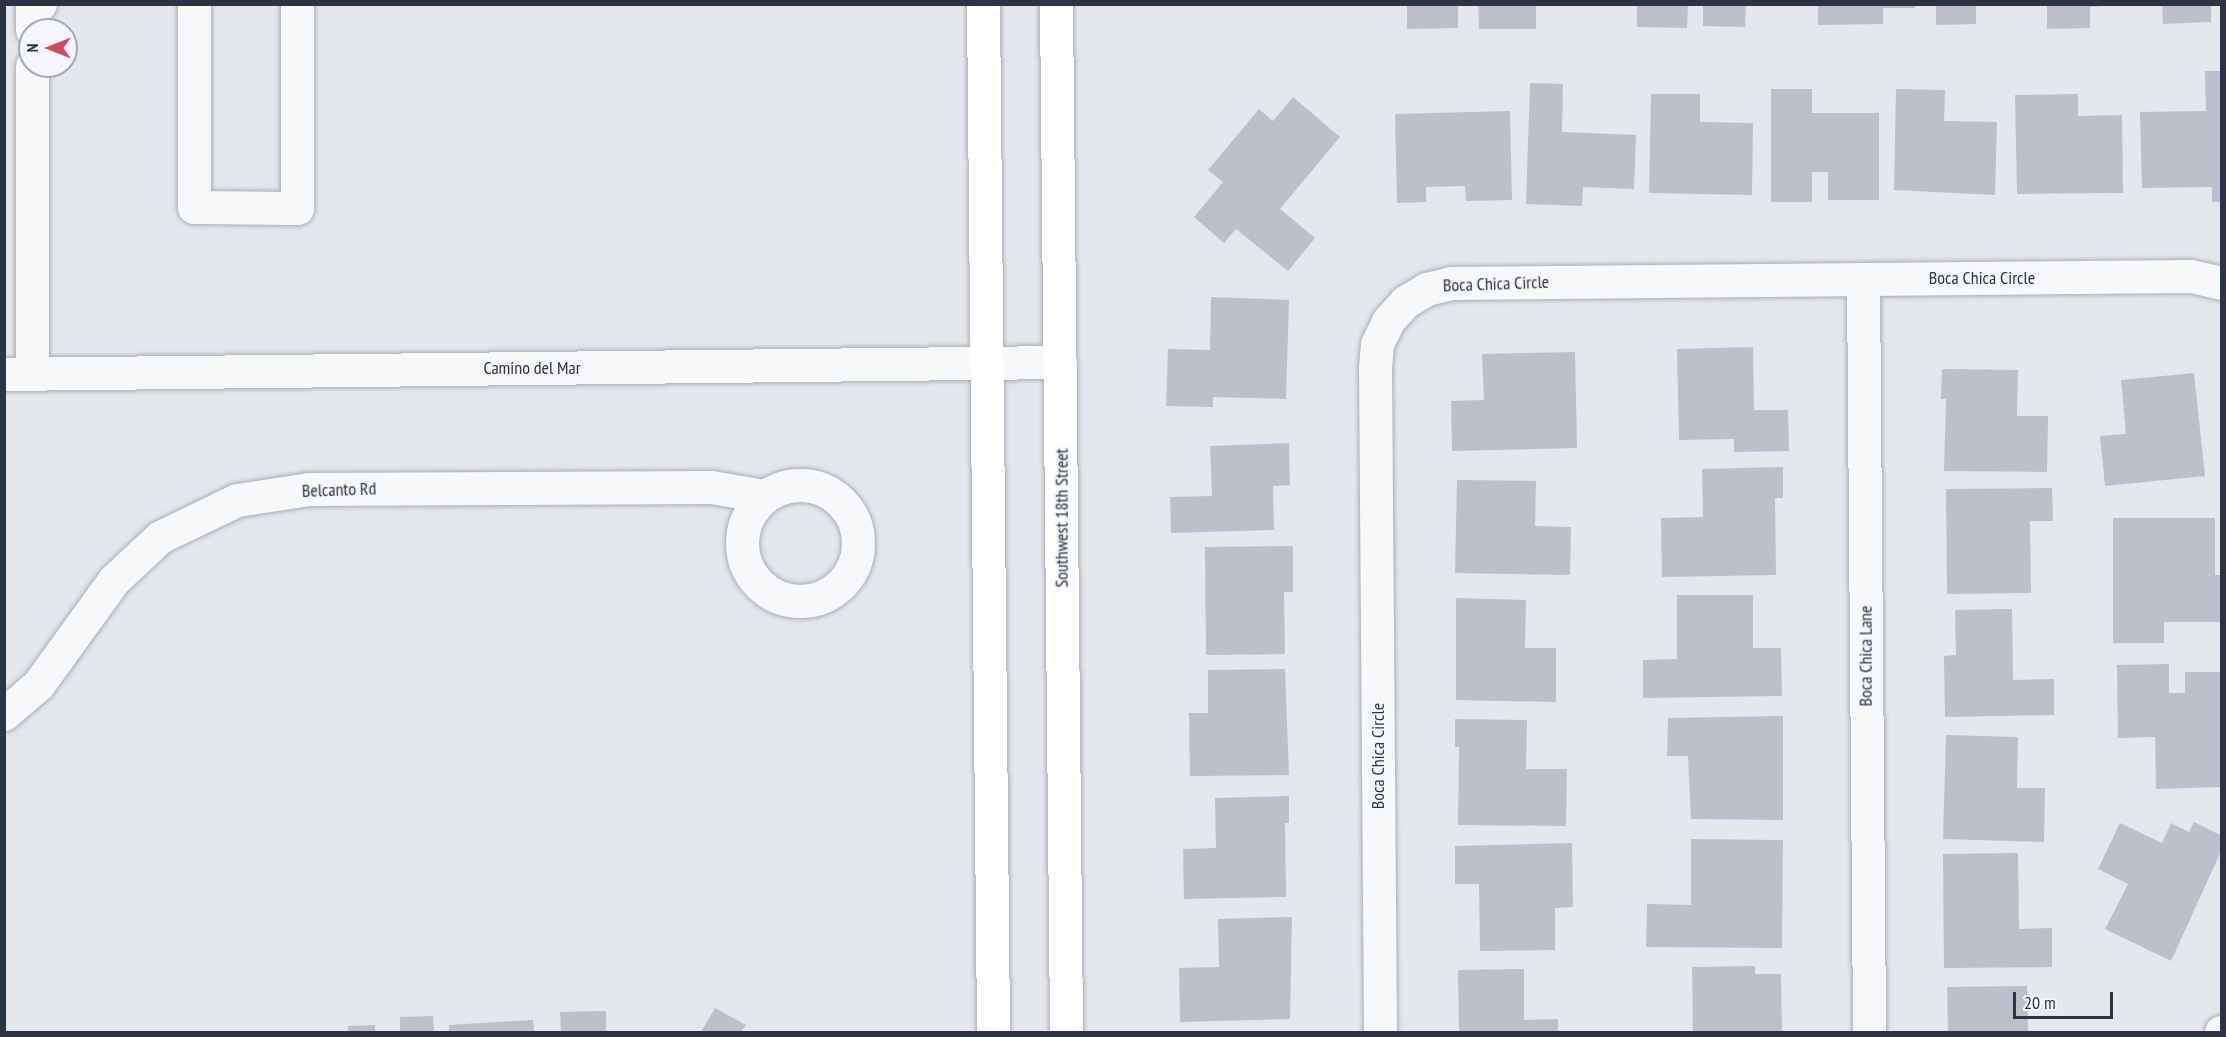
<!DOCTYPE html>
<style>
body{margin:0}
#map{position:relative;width:2226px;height:1037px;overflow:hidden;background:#e4e7ec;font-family:"PT Sans Narrow",sans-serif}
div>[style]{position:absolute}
.building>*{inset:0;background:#bbc0ca}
.roads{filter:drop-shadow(0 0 2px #a9aeb7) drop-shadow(0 0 2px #a9aeb7)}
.minor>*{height:33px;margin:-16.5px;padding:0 16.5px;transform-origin:16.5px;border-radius:16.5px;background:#f7f8fa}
.minor>.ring{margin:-16.5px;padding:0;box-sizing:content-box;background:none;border:33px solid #f7f8fa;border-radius:50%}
.major>*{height:33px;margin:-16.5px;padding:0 16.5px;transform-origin:16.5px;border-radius:16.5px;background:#fff}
span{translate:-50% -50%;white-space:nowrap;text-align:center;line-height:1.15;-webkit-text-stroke:4.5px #f4f6f9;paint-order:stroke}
.street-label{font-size:18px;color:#2b3445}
.frame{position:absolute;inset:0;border:6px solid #2b3445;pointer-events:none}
.north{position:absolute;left:18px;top:18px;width:60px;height:60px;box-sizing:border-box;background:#f4f6f9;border:2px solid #a4a8b1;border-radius:50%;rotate:270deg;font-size:16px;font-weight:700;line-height:24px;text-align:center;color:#2b3445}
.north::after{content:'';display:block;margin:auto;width:21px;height:27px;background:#d1495b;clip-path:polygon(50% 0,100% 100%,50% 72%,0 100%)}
.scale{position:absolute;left:2013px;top:992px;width:100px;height:27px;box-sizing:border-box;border:3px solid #2b3445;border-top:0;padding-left:8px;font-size:18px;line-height:21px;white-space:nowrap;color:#2b3445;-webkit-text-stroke:4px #f4f6f9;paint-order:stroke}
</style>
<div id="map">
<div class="building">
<i style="clip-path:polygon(1407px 4px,1458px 4px,1458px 28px,1407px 29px)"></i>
<i style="clip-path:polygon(1478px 4px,1536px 4px,1536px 29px,1479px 29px)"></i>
<i style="clip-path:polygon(1637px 4px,1688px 4px,1687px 28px,1637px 27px)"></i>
<i style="clip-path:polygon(1703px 4px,1746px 4px,1745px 27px,1703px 26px)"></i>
<i style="clip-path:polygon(1818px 4px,1915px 4px,1915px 8px,1883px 8px,1883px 24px,1818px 25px)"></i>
<i style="clip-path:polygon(1936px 4px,1976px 4px,1976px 24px,1936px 25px)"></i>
<i style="clip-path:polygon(2047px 4px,2103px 4px,2103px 6px,2090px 7px,2090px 28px,2047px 29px)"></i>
<i style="clip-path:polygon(2162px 4px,2211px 4px,2211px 22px,2163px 24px)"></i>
<i style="clip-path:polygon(2205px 71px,2222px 71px,2222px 202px,2212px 202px,2212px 187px,2142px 188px,2140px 112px,2206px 111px)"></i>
<i style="clip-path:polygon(1530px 83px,1563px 84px,1562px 132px,1636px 135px,1634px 189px,1583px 187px,1582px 206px,1526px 204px)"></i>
<i style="clip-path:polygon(1771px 89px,1812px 89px,1812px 113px,1879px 113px,1879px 200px,1828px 200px,1828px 172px,1812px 172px,1812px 202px,1771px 202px)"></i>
<i style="clip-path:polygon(1896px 89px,1945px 90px,1944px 121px,1997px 122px,1995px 195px,1894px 190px)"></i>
<i style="clip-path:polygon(1651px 94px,1700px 94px,1700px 122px,1753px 123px,1752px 195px,1649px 193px)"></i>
<i style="clip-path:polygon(2078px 94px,2078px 116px,2122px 115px,2123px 193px,2017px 194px,2015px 95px)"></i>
<i style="clip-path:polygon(1293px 97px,1340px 137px,1280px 209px,1315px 238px,1288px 271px,1236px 229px,1224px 243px,1194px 217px,1223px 182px,1208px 170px,1259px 109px,1273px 121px)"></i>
<i style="clip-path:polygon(1510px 111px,1512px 200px,1466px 201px,1465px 186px,1426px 187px,1426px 202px,1397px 203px,1395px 114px)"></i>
<i style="clip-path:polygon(1211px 297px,1289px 300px,1286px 399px,1213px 397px,1213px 407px,1166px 406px,1168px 349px,1210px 350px)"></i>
<i style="clip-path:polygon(1753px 347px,1754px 410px,1788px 410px,1789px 451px,1734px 452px,1734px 439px,1679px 440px,1677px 349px)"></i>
<i style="clip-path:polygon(1575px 352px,1577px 448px,1452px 451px,1451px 401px,1484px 400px,1482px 354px)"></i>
<i style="clip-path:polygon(1942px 369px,2018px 370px,2017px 416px,2048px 416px,2047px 472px,1944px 471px,1946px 399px,1941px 399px)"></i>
<i style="clip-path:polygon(2194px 373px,2205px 476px,2105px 486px,2100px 436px,2126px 434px,2121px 380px)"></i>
<i style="clip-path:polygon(1289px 443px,1290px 485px,1273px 486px,1274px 530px,1171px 533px,1170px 497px,1212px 496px,1210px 446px)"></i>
<i style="clip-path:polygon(1783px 467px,1783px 498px,1775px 498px,1776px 575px,1662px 577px,1661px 518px,1703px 517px,1702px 469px)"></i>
<i style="clip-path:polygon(1457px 480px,1536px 481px,1535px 526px,1571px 527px,1570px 575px,1455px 573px)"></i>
<i style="clip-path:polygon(2052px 488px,2053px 521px,2030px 521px,2031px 593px,1947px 594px,1946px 489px)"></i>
<i style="clip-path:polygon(2113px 518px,2215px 518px,2215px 575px,2222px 575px,2222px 622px,2164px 622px,2164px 643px,2113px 643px)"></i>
<i style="clip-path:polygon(1293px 546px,1293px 592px,1284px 592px,1285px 654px,1206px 655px,1205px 547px)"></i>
<i style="clip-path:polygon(1677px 595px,1753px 595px,1753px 648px,1781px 648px,1782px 696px,1643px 698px,1643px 660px,1677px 659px)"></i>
<i style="clip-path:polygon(1456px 598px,1526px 600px,1525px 648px,1556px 648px,1556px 702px,1456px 700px)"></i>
<i style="clip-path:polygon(2012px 609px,2013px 680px,2054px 679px,2054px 715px,1945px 717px,1944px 656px,1956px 655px,1955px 610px)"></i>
<i style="clip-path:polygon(2169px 664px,2169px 693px,2185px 693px,2185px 672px,2222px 672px,2222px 787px,2156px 789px,2155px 737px,2118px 738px,2117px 665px)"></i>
<i style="clip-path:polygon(1285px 669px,1289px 775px,1190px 776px,1189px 713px,1208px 713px,1208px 670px)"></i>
<i style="clip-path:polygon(1783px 716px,1783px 820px,1691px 819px,1688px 756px,1667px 756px,1668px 718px)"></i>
<i style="clip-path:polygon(1455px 719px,1527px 720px,1526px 769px,1567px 769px,1566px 826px,1458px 825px,1459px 747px,1455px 747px)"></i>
<i style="clip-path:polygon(1946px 735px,2018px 737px,2017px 788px,2045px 788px,2044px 842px,1943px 839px)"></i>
<i style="clip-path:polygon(1289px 796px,1289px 823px,1285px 823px,1286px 897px,1184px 899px,1183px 849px,1216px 848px,1215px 798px)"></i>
<i style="clip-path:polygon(2194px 822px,2222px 836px,2222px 849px,2171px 961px,2105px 929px,2128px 884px,2098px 869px,2120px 823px,2162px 843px,2171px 823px,2189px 832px)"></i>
<i style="clip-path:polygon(1691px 839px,1783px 840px,1782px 948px,1646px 947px,1647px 904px,1691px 905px)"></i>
<i style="clip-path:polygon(1572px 843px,1573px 907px,1555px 908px,1555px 950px,1480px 951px,1479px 884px,1455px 884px,1455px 846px)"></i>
<i style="clip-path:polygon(2018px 853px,2019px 929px,2052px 928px,2052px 967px,1944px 968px,1943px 854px)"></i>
<i style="clip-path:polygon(1292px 917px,1290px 1019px,1180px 1022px,1179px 968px,1219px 967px,1218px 919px)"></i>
<i style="clip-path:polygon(1755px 966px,1755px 974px,1781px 974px,1782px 1032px,1693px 1032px,1692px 967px)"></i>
<i style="clip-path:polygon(1524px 969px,1524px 1020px,1558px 1019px,1558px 1032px,1459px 1032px,1458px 970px)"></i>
<i style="clip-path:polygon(2027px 986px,2028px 1032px,1948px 1032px,1947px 987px)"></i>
<i style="clip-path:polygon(715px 1008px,746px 1025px,741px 1032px,701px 1032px)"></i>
<i style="clip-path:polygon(606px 1011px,606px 1032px,561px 1032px,560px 1012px)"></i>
<i style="clip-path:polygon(433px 1016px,434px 1032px,400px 1032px,400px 1017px)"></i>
<i style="clip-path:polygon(533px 1020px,534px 1032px,449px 1032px,449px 1025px)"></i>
<i style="clip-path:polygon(375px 1025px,375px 1032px,348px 1032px,348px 1026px)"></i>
</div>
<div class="roads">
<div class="minor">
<i style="left:194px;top:4px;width:203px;rotate:90deg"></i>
<i style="left:194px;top:207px;width:103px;rotate:0.6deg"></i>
<i style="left:297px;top:208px;width:204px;rotate:-90deg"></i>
<i style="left:32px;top:30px;width:22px;rotate:-90deg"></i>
<i style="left:32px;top:8px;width:9px;rotate:-27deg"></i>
<i style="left:32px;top:66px;width:306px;rotate:90deg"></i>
<i style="left:1863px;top:279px;width:753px;rotate:89.54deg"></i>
<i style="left:4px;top:374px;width:1056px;rotate:-0.65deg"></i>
<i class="ring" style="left:742px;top:485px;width:83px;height:83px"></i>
<i style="left:4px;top:714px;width:45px;rotate:-40.5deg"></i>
<i style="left:38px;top:685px;width:130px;rotate:-54.1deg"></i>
<i style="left:114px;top:580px;width:63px;rotate:-43.1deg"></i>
<i style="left:160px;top:537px;width:85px;rotate:-25.7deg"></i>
<i style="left:237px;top:500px;width:73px;rotate:-8.7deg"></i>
<i style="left:309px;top:489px;width:402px;rotate:-0.3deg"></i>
<i style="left:711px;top:487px;width:54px;rotate:9.6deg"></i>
<i style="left:1380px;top:1032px;width:665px;rotate:-90.43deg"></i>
<i style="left:1375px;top:367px;width:23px;rotate:-85deg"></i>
<i style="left:1377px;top:344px;width:25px;rotate:-64deg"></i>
<i style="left:1388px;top:321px;width:25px;rotate:-48deg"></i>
<i style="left:1405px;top:302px;width:26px;rotate:-31deg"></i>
<i style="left:1427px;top:289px;width:25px;rotate:-14deg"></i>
<i style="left:1451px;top:283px;width:740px;rotate:-0.54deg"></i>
<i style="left:2191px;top:276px;width:32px;rotate:13deg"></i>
<i style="left:2221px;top:1032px;width:1px"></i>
</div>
<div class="major">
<i style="left:983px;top:4px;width:1028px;rotate:89.44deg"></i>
<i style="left:1056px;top:4px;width:1028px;rotate:89.44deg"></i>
</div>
</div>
<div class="street-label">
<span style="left:1982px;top:278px">Boca Chica Circle</span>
<span style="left:1496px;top:284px;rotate:-2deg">Boca Chica Circle</span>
<span style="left:532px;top:368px">Camino del Mar</span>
<span style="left:339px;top:490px;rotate:-2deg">Belcanto Rd</span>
<span style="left:1062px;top:518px;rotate:-90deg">Southwest 18th Street</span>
<span style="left:1866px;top:656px;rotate:-90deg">Boca Chica Lane</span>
<span style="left:1378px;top:756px;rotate:-90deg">Boca Chica Circle</span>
</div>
<div class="frame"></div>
<div class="north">N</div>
<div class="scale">20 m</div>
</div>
